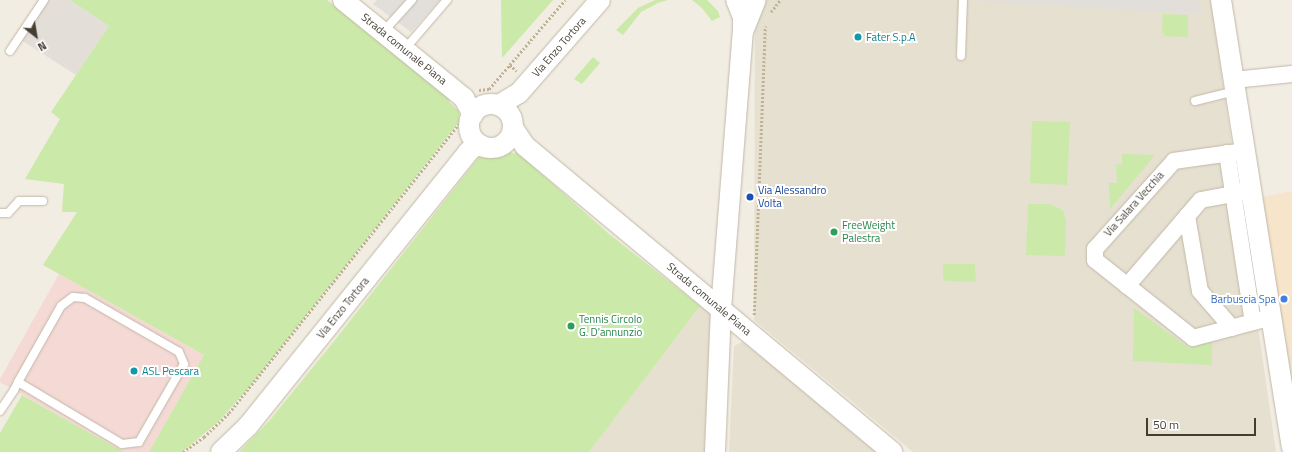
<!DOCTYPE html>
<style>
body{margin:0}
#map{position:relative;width:1292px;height:452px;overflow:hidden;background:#f2ede2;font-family:"Titillium Web",sans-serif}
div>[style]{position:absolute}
.residential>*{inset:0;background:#e6e0d0}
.commercial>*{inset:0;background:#f6e4cb}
.industrial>*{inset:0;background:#e4ded8}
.medical>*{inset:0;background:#f4d9d4}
.green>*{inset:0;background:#cbe9a8}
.parking>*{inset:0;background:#e2dfdb}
.path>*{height:2.5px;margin-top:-1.25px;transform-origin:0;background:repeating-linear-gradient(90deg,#c0b195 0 2px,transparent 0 4px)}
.roads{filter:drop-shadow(0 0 1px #c1b8a8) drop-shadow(0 0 1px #c1b8a8)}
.service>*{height:8px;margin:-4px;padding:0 4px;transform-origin:4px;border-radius:4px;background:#fff}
.minor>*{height:16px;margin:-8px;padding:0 8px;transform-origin:8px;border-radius:8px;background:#fff}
.tertiary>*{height:20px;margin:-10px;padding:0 10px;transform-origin:10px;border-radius:10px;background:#fff}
.tertiary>.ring{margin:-10px;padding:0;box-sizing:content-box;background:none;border:20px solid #fff;border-radius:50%}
.dots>*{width:11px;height:11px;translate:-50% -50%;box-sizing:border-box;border:2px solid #fff;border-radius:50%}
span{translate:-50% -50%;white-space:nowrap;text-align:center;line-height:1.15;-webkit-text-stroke:4px #fff;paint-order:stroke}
.culture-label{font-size:11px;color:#0d838f}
.left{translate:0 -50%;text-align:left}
.street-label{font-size:11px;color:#443d33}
.transit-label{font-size:11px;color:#164399}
.leisure-label{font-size:11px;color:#27864d}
.shop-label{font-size:11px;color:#366cbe}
.right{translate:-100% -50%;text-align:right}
.north{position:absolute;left:16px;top:16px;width:40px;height:40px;-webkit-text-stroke:3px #fff;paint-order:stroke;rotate:149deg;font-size:11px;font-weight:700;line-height:16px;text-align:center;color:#443d33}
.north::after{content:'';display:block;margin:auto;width:14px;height:18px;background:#443d33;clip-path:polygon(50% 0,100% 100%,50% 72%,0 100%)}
.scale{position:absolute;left:1146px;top:418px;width:110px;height:18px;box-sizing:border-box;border:2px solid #443d33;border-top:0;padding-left:5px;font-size:12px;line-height:14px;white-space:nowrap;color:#443d33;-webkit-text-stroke:3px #fff;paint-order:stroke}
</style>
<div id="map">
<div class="residential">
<i style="clip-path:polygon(767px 0,1211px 0,1276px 452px,913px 452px,754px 320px,755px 32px,761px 10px)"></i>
<i style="clip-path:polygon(700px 306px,713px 315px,707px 452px,589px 452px)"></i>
<i style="clip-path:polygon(742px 342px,750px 345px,877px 452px,729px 452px,734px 346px)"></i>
</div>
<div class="commercial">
<i style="clip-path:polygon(1292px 191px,1292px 411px,1262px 197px)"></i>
</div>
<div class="industrial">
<i style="clip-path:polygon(47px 0,70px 0,109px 26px,76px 75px,21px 40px)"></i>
</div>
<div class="medical">
<i style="clip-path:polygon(59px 274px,204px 355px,149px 452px,124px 452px,0 382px,0 379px)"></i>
</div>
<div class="green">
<i style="clip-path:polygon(70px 0,327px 0,450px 97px,449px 102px,459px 111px,459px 122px,252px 384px,218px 422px,182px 452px,149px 452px,204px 355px,43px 265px,77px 212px,62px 212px,64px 184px,25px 179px,60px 119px,51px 112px,109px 26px)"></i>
<i style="clip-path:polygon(501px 0,553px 0,502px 58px)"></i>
<i style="clip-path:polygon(655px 0,668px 0,658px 3px,641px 12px,623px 35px,616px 30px,638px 8px)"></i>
<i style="clip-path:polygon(692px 0,707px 0,718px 11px,720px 17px,712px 21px,702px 8px)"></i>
<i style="clip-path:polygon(1163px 14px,1188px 15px,1188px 37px,1164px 36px,1164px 33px,1162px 33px)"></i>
<i style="clip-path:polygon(593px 57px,600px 63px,582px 84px,574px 79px)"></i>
<i style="clip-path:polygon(1032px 121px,1070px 122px,1067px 185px,1030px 183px)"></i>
<i style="clip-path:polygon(507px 149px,514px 154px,516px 151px,609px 234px,700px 306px,589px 452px,239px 452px,270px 420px,335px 340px,483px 152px,498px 152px)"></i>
<i style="clip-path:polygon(1122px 154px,1155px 155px,1110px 209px,1109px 183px,1117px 183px,1116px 165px,1122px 164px)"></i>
<i style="clip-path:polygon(1028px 204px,1049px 204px,1063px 210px,1066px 222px,1065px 256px,1026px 255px)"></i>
<i style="clip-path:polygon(943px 264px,975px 264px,976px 282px,945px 281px,943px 277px)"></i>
<i style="clip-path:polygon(1134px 308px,1189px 348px,1212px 341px,1212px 365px,1133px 361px)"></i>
<i style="clip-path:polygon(22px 395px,124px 452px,0 452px,0 433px)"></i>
</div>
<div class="parking">
<i style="clip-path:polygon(377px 0,440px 0,411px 32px,373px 4px)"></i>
<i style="clip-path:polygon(978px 0,1198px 0,1201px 14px,978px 1px)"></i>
</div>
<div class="path">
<i style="left:771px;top:12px;width:15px;rotate:-53deg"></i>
<i style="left:510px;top:65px;width:9px;rotate:41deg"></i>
<i style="left:479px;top:90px;width:10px;rotate:-6deg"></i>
<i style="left:489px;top:89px;width:117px;rotate:-49.5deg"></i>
<i style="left:754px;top:315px;width:289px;rotate:-87.8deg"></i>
<i style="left:183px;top:452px;width:26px;rotate:-36deg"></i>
<i style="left:204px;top:437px;width:35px;rotate:-44deg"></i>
<i style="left:229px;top:413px;width:369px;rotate:-51.5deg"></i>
</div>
<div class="roads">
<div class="service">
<i style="left:383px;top:32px;width:43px;rotate:-47.8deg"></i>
<i style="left:405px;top:49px;width:65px;rotate:-49.4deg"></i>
<i style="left:10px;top:51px;width:61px;rotate:-56.3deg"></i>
<i style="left:961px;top:56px;width:56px;rotate:-88deg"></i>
<i style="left:1195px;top:101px;width:41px;rotate:-14deg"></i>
<i style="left:0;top:213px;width:8px"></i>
<i style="left:8px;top:213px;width:16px;rotate:-47deg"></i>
<i style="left:19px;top:201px;width:24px"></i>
<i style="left:0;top:411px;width:25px;rotate:-56deg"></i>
<i style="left:14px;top:390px;width:9px;rotate:-63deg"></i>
<i style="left:18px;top:382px;width:87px;rotate:-60.5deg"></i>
<i style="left:61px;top:306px;width:15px;rotate:-37deg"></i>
<i style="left:73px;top:297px;width:12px;rotate:5deg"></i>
<i style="left:85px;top:298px;width:108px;rotate:29.9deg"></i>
<i style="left:179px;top:352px;width:13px;rotate:67deg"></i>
<i style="left:184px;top:364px;width:90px;rotate:120deg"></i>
<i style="left:139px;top:442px;width:17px;rotate:173deg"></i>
<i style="left:122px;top:444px;width:121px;rotate:-149.2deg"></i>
</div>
<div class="minor">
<i style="left:1234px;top:80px;width:58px;rotate:-5.9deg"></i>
<i style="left:1245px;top:151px;width:72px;rotate:172deg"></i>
<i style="left:1174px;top:161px;width:118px;rotate:131.9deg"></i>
<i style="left:1095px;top:249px;width:11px;rotate:90deg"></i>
<i style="left:1095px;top:260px;width:125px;rotate:38.5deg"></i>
<i style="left:1193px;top:338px;width:82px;rotate:-14.9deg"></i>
<i style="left:1227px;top:153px;width:171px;rotate:81.3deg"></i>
<i style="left:1187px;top:216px;width:76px;rotate:80.2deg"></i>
<i style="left:1200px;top:291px;width:49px;rotate:49.1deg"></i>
<i style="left:1127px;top:286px;width:113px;rotate:-49.3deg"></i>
<i style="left:1201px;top:200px;width:44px;rotate:-10.5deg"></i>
</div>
<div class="tertiary">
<i style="left:343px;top:0;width:156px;rotate:39deg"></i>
<i style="left:464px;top:98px;width:19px;rotate:62deg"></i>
<i style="left:1221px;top:0;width:453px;rotate:81deg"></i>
<i style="left:744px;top:29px;width:31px;rotate:-68deg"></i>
<i class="ring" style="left:469px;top:104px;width:24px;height:24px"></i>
<i style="left:499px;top:105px;width:23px;rotate:-31deg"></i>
<i style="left:519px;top:93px;width:123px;rotate:-48.9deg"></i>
<i style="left:513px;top:128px;width:22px;rotate:56deg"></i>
<i style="left:525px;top:146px;width:478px;rotate:39.8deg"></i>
<i style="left:221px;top:452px;width:37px;rotate:-44deg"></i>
<i style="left:248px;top:426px;width:351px;rotate:-51.2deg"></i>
<i style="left:468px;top:152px;width:9px;rotate:-41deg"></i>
<i style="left:475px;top:146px;width:6px;rotate:-9deg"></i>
<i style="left:715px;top:452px;width:143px;rotate:-87.6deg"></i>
<i style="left:721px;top:309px;width:279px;rotate:-85.5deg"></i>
<i style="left:743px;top:31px;width:14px;rotate:-90deg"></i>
<i style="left:743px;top:17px;width:18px;rotate:-112deg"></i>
</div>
</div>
<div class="dots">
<i style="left:858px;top:37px;background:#0f9aa8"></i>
<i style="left:750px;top:197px;background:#1a4fb4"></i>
<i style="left:834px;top:232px;background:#2e9e5b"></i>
<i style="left:1284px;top:299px;background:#3f7fe0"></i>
<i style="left:571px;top:326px;background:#2e9e5b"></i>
<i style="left:134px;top:371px;background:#0f9aa8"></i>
</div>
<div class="culture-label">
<span class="left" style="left:866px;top:37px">Fater S.p.A</span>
<span class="left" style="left:142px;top:371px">ASL Pescara</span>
</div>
<div class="street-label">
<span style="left:559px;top:47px;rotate:-49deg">Via Enzo Tortora</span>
<span style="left:404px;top:49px;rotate:39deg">Strada comunale Piana</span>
<span style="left:1134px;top:204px;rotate:-48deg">Via Salara Vecchia</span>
<span style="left:709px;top:299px;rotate:40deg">Strada comunale Piana</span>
<span style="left:343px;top:308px;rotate:-51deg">Via Enzo Tortora</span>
</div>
<div class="transit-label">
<span class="left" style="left:758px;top:197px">Via Alessandro<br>Volta</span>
</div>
<div class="leisure-label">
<span class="left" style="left:842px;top:232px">FreeWeight<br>Palestra</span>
<span class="left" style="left:579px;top:326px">Tennis Circolo<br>G. D'annunzio</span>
</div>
<div class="shop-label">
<span class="right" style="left:1276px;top:299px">Barbuscia Spa</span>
</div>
<div class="north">N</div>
<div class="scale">50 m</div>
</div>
